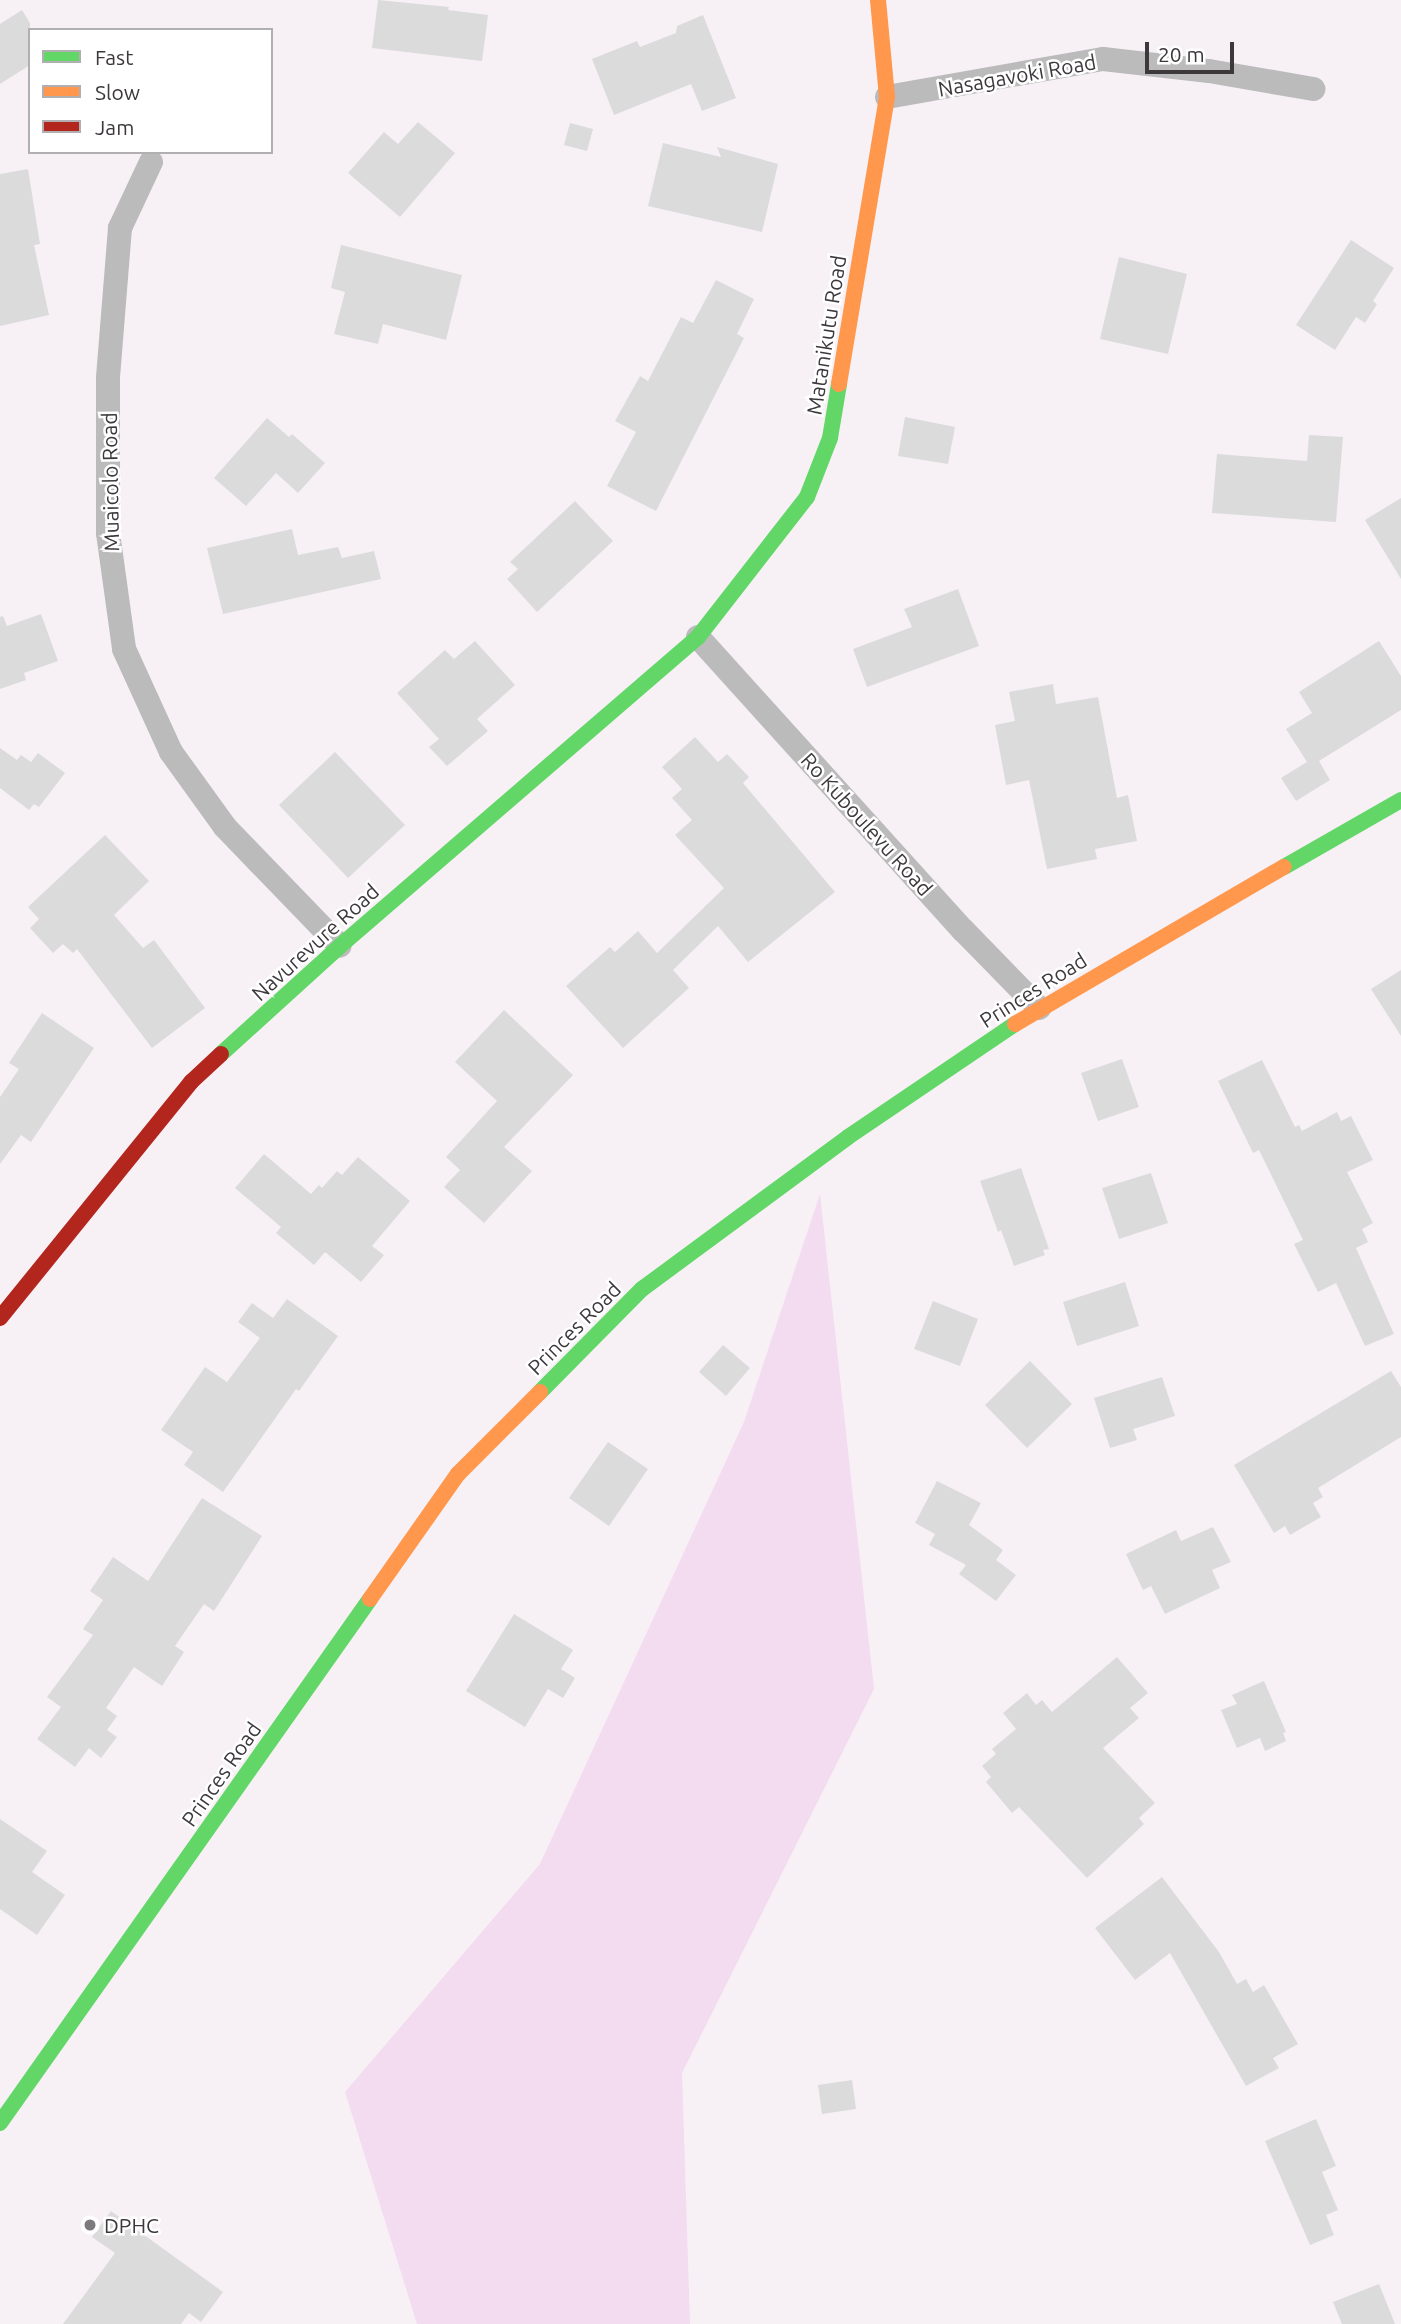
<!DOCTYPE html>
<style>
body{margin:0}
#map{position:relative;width:1401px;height:2324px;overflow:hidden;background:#f7f1f6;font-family:Ubuntu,sans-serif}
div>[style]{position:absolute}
.green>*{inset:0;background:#f3dbf0}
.building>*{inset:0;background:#dbdbdc}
.street>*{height:24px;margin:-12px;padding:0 12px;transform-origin:12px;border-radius:12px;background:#bcbbbc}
.fast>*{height:16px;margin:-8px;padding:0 8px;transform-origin:8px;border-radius:8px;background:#63d668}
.slow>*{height:16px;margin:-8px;padding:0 8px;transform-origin:8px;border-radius:8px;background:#ff974d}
.jam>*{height:16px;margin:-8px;padding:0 8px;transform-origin:8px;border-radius:8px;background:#b3261e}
.dots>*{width:19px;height:19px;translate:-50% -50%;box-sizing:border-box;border:4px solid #fff;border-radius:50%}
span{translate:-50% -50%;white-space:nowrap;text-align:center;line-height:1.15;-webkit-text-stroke:5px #fff;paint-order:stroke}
.street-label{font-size:21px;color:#3c383c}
.poi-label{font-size:21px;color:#3c383c}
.left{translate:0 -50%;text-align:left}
.legend{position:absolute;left:28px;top:28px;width:245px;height:126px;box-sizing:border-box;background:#fff;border:2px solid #b1afb1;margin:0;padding:9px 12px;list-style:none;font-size:21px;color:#3c383c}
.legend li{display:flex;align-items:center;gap:14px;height:35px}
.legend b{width:35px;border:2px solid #b1afb1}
.scale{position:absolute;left:1145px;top:42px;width:89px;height:32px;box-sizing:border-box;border:4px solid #3c383c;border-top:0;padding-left:9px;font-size:21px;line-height:24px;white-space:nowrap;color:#3c383c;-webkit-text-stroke:5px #fff;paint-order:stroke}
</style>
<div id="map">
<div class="green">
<i style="clip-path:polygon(820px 1194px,874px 1689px,682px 2073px,690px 2324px,417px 2324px,345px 2092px,540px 1864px,744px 1422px)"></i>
</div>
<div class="building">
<i style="clip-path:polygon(378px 0,449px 7px,448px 10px,488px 15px,482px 61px,372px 48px)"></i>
<i style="clip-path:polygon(22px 10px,30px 23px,30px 65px,0 84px,0 24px)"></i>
<i style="clip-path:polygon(703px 15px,736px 98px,702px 111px,691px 84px,614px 115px,592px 59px,637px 41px,640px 47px,676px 33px,677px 26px)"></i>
<i style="clip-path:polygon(418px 122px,455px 153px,400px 217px,348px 173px,384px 132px,398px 144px)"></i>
<i style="clip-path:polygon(570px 123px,593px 129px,587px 151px,564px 145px)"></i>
<i style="clip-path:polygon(663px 143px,721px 157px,717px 147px,778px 164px,762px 232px,648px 206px)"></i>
<i style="clip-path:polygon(28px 169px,40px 244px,34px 245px,49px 315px,0 326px,0 174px)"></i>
<i style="clip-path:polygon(1351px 240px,1394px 268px,1373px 301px,1377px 304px,1365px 323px,1356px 317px,1335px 350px,1296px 325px)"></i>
<i style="clip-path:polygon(341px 245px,462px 275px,446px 340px,383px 324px,378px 344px,334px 334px,345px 292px,331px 288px)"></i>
<i style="clip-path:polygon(1119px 257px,1187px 274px,1168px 354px,1100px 339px)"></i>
<i style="clip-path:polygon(716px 280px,754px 299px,737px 334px,744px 338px,656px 511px,607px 486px,636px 432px,615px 421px,640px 376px,648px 381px,681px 317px,693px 323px)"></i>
<i style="clip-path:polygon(905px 417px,955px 427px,948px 464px,898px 456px)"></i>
<i style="clip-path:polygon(267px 418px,289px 437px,292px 434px,325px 463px,298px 493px,276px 473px,246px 506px,214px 478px)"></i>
<i style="clip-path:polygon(1309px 435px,1343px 437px,1336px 522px,1212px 513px,1217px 454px,1307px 461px)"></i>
<i style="clip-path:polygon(1401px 498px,1401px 579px,1365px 520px)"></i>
<i style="clip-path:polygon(575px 501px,613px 541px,537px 612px,507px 579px,518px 569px,510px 562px)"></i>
<i style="clip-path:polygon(292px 529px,298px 555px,338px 547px,342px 558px,374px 551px,381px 579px,223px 614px,207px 548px)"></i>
<i style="clip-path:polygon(958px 589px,979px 646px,867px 687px,853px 649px,912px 627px,904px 609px)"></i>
<i style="clip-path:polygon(41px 614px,58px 661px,24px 673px,26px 680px,0 689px,0 617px,3px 616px,7px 626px)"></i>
<i style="clip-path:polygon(475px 641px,515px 685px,477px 719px,488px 731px,447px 766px,429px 747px,439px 739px,397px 693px,445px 650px,454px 659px)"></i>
<i style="clip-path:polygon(1379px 641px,1401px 676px,1401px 710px,1319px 761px,1330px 780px,1296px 801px,1281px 778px,1307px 762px,1286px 729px,1312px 713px,1299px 692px)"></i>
<i style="clip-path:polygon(1053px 684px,1056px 704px,1098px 697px,1117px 798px,1128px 795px,1137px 841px,1095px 849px,1097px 859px,1047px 869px,1029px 780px,1006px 785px,995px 725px,1015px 721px,1009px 692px)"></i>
<i style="clip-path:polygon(695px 737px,718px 762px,727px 754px,749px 777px,743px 783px,835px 892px,748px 962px,718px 926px,673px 970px,689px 988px,623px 1048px,566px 986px,610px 947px,615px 952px,638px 931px,657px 953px,724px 888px,675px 835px,692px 820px,672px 798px,682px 789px,662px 767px)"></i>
<i style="clip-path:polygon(0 748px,17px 760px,21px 755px,31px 762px,38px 753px,65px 773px,39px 807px,34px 804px,29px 810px,0 788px)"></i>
<i style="clip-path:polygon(335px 752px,405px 825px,348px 878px,279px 805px)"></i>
<i style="clip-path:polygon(105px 835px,149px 881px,114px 915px,143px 948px,154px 940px,205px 1008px,152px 1048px,77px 949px,73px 953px,63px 944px,53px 953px,30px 928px,39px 919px,28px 907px)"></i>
<i style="clip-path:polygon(1401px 970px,1401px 1036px,1371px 989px)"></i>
<i style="clip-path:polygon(504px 1010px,573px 1075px,504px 1147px,532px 1171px,484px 1223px,444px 1187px,460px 1170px,446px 1157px,497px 1101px,455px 1062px)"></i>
<i style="clip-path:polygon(42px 1013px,94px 1048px,31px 1142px,21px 1135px,0 1164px,0 1097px,19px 1069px,9px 1063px)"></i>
<i style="clip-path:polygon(1122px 1059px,1139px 1107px,1098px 1121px,1081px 1073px)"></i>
<i style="clip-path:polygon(1262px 1060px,1295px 1127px,1299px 1125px,1302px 1131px,1337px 1112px,1341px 1121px,1351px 1116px,1373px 1160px,1347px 1172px,1373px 1223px,1362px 1229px,1368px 1242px,1356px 1248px,1394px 1334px,1365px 1346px,1336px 1283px,1318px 1292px,1294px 1244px,1303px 1240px,1259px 1150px,1253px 1153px,1218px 1081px)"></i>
<i style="clip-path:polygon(264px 1154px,311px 1194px,319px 1185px,322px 1188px,337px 1171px,342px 1175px,358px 1157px,410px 1201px,372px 1246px,384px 1255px,361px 1282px,325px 1252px,314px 1265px,276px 1233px,281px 1227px,235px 1188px)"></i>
<i style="clip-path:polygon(1021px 1168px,1049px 1249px,1043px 1250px,1045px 1255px,1014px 1266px,1001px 1230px,998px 1232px,980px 1181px)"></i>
<i style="clip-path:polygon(1151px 1173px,1168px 1223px,1119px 1239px,1102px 1188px)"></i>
<i style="clip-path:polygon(1125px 1282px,1139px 1326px,1077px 1346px,1063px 1302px)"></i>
<i style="clip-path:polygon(287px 1299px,338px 1336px,299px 1391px,296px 1389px,223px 1492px,184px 1465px,193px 1452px,161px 1430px,205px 1367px,227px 1382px,260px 1338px,238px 1322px,252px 1303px,273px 1318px)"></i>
<i style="clip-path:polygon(933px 1301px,978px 1319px,960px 1366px,914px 1349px)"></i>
<i style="clip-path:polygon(723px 1345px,750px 1368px,726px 1396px,699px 1372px)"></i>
<i style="clip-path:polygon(1030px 1361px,1072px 1404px,1027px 1448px,985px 1405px)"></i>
<i style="clip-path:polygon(1391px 1371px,1401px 1387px,1401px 1437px,1318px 1488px,1323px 1497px,1313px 1503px,1321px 1517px,1290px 1535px,1285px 1526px,1274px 1533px,1234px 1465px)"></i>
<i style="clip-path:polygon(1162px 1377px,1175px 1416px,1133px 1429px,1137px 1440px,1110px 1448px,1094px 1398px)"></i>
<i style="clip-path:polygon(608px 1442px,648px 1469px,609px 1526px,569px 1498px)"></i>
<i style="clip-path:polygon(937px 1481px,981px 1503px,969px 1525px,1003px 1550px,996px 1560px,1016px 1575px,996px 1601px,959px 1574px,966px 1565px,929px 1545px,935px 1534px,915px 1523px)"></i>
<i style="clip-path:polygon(202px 1498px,262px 1536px,214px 1611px,204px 1604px,175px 1646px,184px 1652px,162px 1686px,134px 1667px,106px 1708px,117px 1716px,107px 1730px,117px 1737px,101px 1758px,89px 1748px,75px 1767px,37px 1739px,61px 1707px,47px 1697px,93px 1635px,83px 1629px,103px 1600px,90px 1591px,113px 1557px,148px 1581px)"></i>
<i style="clip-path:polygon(1213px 1527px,1231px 1562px,1212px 1570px,1220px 1588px,1165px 1614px,1151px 1586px,1143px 1590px,1126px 1554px,1176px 1530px,1181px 1541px)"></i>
<i style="clip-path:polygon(514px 1614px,573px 1650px,561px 1669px,575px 1678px,563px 1698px,548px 1689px,525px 1727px,466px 1691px)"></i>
<i style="clip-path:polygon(1117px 1657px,1148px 1693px,1130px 1708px,1139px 1718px,1103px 1748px,1155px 1803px,1139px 1818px,1144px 1824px,1087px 1878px,1019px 1807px,1012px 1813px,986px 1782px,991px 1777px,982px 1766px,996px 1754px,992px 1749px,1016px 1729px,1003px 1713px,1027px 1693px,1036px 1705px,1042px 1700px,1052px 1712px)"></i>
<i style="clip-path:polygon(1264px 1681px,1286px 1732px,1283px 1733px,1286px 1741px,1265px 1751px,1260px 1738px,1237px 1748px,1221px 1710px,1237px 1704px,1232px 1695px)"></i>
<i style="clip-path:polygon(0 1819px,47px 1851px,32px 1872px,65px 1895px,37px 1935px,0 1909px)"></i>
<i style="clip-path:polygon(1162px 1877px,1219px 1952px,1237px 1984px,1246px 1979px,1253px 1992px,1264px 1985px,1298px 2044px,1273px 2058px,1279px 2068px,1246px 2086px,1170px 1953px,1135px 1980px,1095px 1928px)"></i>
<i style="clip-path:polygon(852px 2080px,856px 2109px,822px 2114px,818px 2085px)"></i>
<i style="clip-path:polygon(1316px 2119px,1336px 2166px,1322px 2172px,1338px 2210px,1326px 2215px,1334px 2235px,1310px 2245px,1265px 2141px)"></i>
<i style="clip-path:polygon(111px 2211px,223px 2292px,201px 2322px,189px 2313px,181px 2324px,63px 2324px,115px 2253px,92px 2237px)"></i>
<i style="clip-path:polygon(1379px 2284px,1395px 2324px,1342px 2324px,1333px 2302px)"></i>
</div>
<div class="street">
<i style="left:887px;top:97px;width:219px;rotate:-10deg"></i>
<i style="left:1103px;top:59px;width:107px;rotate:6.5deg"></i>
<i style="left:1209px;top:71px;width:106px;rotate:9.8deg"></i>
<i style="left:151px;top:162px;width:73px;rotate:115.2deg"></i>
<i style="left:120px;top:228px;width:150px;rotate:94.6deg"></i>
<i style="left:108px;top:378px;width:155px;rotate:90deg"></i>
<i style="left:108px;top:533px;width:117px;rotate:82.1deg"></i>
<i style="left:124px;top:649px;width:113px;rotate:65.5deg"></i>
<i style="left:171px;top:752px;width:92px;rotate:54.2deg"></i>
<i style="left:225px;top:827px;width:165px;rotate:46deg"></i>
<i style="left:698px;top:637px;width:395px;rotate:47.9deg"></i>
<i style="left:963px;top:930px;width:109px;rotate:45.7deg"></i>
</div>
<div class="fast">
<i style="left:1284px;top:867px;width:135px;rotate:-29.8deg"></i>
<i style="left:221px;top:1054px;width:161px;rotate:-42.2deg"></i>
<i style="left:340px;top:946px;width:473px;rotate:-40.8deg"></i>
<i style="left:698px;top:637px;width:177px;rotate:-52.1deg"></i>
<i style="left:807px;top:497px;width:63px;rotate:-68.7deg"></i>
<i style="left:830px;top:438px;width:55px;rotate:-80.5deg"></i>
<i style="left:540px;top:1392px;width:145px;rotate:-45.3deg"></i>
<i style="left:642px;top:1289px;width:256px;rotate:-36.4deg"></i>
<i style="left:848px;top:1137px;width:202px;rotate:-34.1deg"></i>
<i style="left:0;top:2123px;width:641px;rotate:-54.77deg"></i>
</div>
<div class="slow">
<i style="left:839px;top:384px;width:291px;rotate:-80.5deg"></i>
<i style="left:887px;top:97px;width:97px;rotate:-95.3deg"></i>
<i style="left:1015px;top:1024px;width:311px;rotate:-30.3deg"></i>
<i style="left:370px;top:1599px;width:153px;rotate:-54.9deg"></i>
<i style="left:458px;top:1474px;width:116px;rotate:-45deg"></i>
</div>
<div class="jam">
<i style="left:0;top:1318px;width:304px;rotate:-51deg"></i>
<i style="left:191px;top:1082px;width:41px;rotate:-43deg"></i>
</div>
<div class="dots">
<i style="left:90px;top:2225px;background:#7d797d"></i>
</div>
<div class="street-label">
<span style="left:1017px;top:75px;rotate:-10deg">Nasagavoki Road</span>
<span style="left:826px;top:335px;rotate:-81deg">Matanikutu Road</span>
<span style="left:110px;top:482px;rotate:-91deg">Muaicolo Road</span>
<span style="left:867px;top:824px;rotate:48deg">Ro Kuboulevu Road</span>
<span style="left:315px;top:942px;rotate:-42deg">Navurevure Road</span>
<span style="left:1033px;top:990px;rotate:-32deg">Princes Road</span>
<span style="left:574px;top:1328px;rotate:-45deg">Princes Road</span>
<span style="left:221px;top:1774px;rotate:-55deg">Princes Road</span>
</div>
<div class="poi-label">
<span class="left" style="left:104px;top:2225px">DPHC</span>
</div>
<ul class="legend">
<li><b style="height:9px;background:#63d668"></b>Fast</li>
<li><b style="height:9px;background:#ff974d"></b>Slow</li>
<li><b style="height:9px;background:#b3261e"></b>Jam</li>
</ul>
<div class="scale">20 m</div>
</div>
